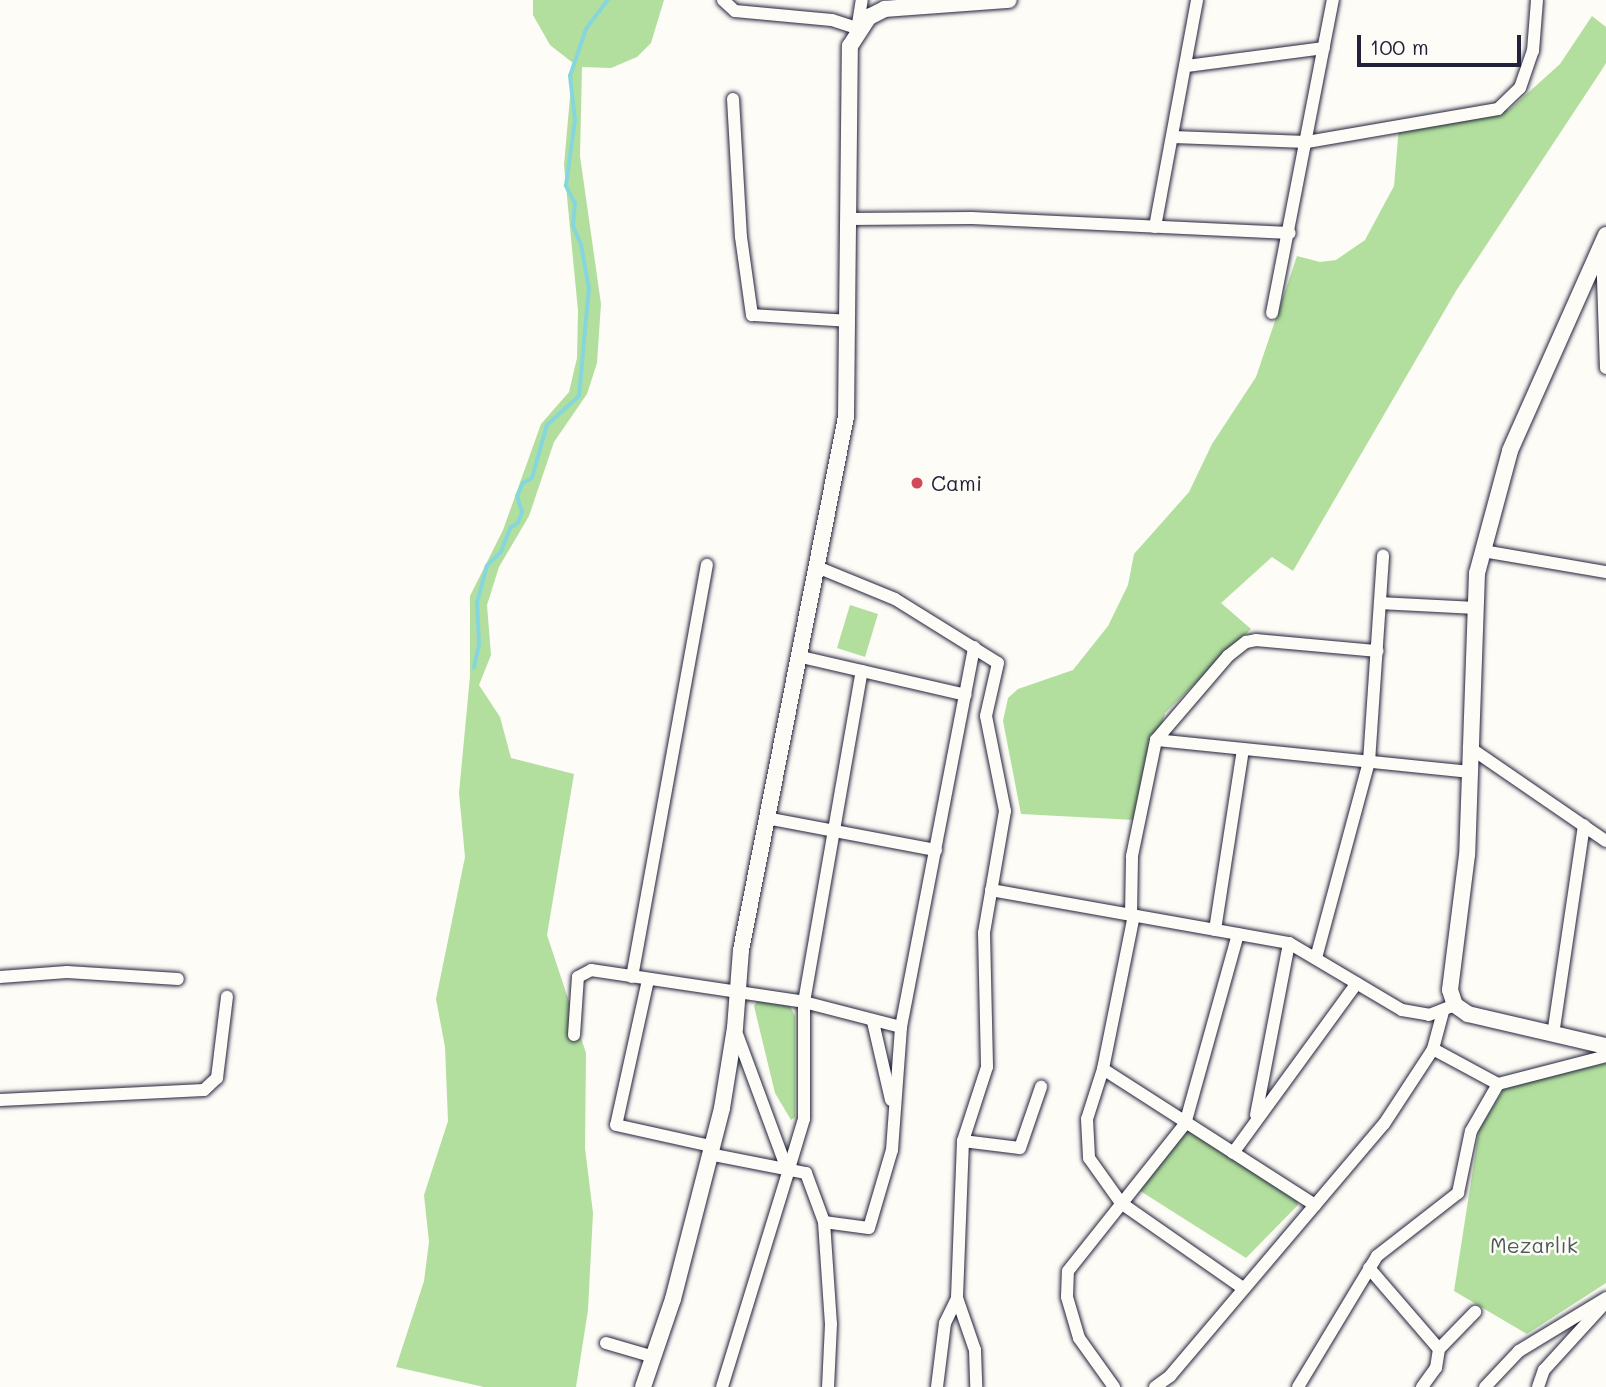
<!DOCTYPE html>
<meta charset="utf-8">
<style>
body{margin:0}
#map{position:relative;width:1606px;height:1387px;overflow:hidden;background:#fdfcf7;font-family:Mali,sans-serif}
div>[style]{position:absolute}
.green>*{inset:0;background:#b2df9e}
.stream>*{height:3.5px;margin:-1.75px;padding:0 1.75px;transform-origin:1.75px;border-radius:1.75px;background:#86d7dd}
.roads{filter:drop-shadow(0 0 2px #22223b) drop-shadow(0 0 2px #22223b)}
.minor>*{height:12px;margin:-6px;padding:0 6px;transform-origin:6px;border-radius:6px;background:#fdfcf7}
.tertiary>*{height:16px;margin:-8px;padding:0 8px;transform-origin:8px;border-radius:8px;background:#fdfcf7}
.dots>*{width:19px;height:19px;translate:-50% -50%;box-sizing:border-box;border:4px solid #fdfcf7;border-radius:50%}
span{translate:-50% -50%;white-space:nowrap;text-align:center;line-height:1.15;-webkit-text-stroke:5px #fdfcf7;paint-order:stroke}
.poi-label{font-size:21px;color:#22223b}
.left{translate:0 -50%;text-align:left}
.park-label{font-size:21px;color:#4d5b59}
.scale{position:absolute;left:1357px;top:35px;width:164px;height:32px;box-sizing:border-box;border:4px solid #22223b;border-top:0;padding-left:9px;font-size:21px;line-height:24px;white-space:nowrap;color:#22223b;-webkit-text-stroke:5px #fdfcf7;paint-order:stroke}
</style>
<div id="map">
<div class="green">
<i style="clip-path:polygon(533px 0,664px 0,651px 43px,637px 57px,611px 68px,582px 67px,580px 156px,601px 304px,597px 363px,587px 394px,554px 442px,529px 516px,499px 567px,487px 605px,491px 655px,479px 685px,500px 717px,511px 758px,574px 774px,547px 935px,586px 1053px,585px 1148px,593px 1213px,588px 1310px,576px 1387px,484px 1387px,396px 1367px,424px 1281px,429px 1242px,424px 1195px,448px 1121px,445px 1047px,436px 999px,465px 857px,459px 793px,470px 676px,470px 596px,503px 530px,541px 424px,569px 392px,577px 358px,578px 311px,564px 165px,573px 63px,550px 45px,533px 15px)"></i>
<i style="clip-path:polygon(1592px 16px,1606px 27px,1606px 63px,1601px 71px,1456px 291px,1293px 571px,1272px 557px,1221px 603px,1251px 629px,1165px 713px,1135px 820px,1021px 814px,1003px 721px,1008px 698px,1018px 689px,1073px 670px,1108px 626px,1128px 585px,1134px 554px,1189px 492px,1212px 444px,1256px 377px,1297px 256px,1320px 262px,1336px 260px,1365px 240px,1394px 186px,1399px 126px,1509px 110px,1560px 64px)"></i>
<i style="clip-path:polygon(850px 605px,878px 614px,865px 657px,837px 648px)"></i>
<i style="clip-path:polygon(757px 1001px,790px 1006px,795px 1016px,795px 1117px,791px 1120px,775px 1093px,754px 1006px)"></i>
<i style="clip-path:polygon(1606px 1063px,1606px 1283px,1527px 1334px,1454px 1291px,1479px 1130px,1505px 1087px)"></i>
<i style="clip-path:polygon(1187px 1126px,1295px 1190px,1298px 1205px,1246px 1258px,1134px 1187px)"></i>
</div>
<div class="stream">
<i style="left:474px;top:668px;width:25px;rotate:-78deg"></i>
<i style="left:479px;top:644px;width:41px;rotate:-92.8deg"></i>
<i style="left:477px;top:603px;width:38px;rotate:-75deg"></i>
<i style="left:487px;top:566px;width:20px;rotate:-45deg"></i>
<i style="left:501px;top:552px;width:26px;rotate:-69deg"></i>
<i style="left:510px;top:528px;width:9px;rotate:-32deg"></i>
<i style="left:518px;top:523px;width:12px;rotate:-70deg"></i>
<i style="left:522px;top:512px;width:16px;rotate:-108deg"></i>
<i style="left:517px;top:497px;width:15px;rotate:-67deg"></i>
<i style="left:523px;top:483px;width:10px;rotate:-29deg"></i>
<i style="left:532px;top:478px;width:55px;rotate:-74.2deg"></i>
<i style="left:547px;top:425px;width:43px;rotate:-42.2deg"></i>
<i style="left:579px;top:396px;width:107px;rotate:-84.7deg"></i>
<i style="left:589px;top:289px;width:45px;rotate:-100.3deg"></i>
<i style="left:581px;top:245px;width:21px;rotate:-113deg"></i>
<i style="left:573px;top:226px;width:22px;rotate:-85deg"></i>
<i style="left:575px;top:204px;width:20px;rotate:-117deg"></i>
<i style="left:566px;top:186px;width:67px;rotate:-82.2deg"></i>
<i style="left:575px;top:120px;width:44px;rotate:-96.5deg"></i>
<i style="left:570px;top:76px;width:50px;rotate:-71.2deg"></i>
<i style="left:586px;top:29px;width:36px;rotate:-53deg"></i>
</div>
<div class="roads">
<div class="minor">
<i style="left:723px;top:0;width:16px;rotate:43deg"></i>
<i style="left:735px;top:11px;width:97px;rotate:5.3deg"></i>
<i style="left:832px;top:20px;width:25px;rotate:18deg"></i>
<i style="left:857px;top:30px;width:30px;rotate:-81deg"></i>
<i style="left:1187px;top:66px;width:138px;rotate:-7.5deg"></i>
<i style="left:733px;top:99px;width:138px;rotate:86.7deg"></i>
<i style="left:741px;top:237px;width:79px;rotate:82deg"></i>
<i style="left:752px;top:315px;width:97px;rotate:3.5deg"></i>
<i style="left:1173px;top:137px;width:134px;rotate:2.1deg"></i>
<i style="left:1307px;top:142px;width:194px;rotate:-9.8deg"></i>
<i style="left:1498px;top:109px;width:30px;rotate:-44deg"></i>
<i style="left:1520px;top:88px;width:39px;rotate:-71deg"></i>
<i style="left:1533px;top:51px;width:51px;rotate:-85.5deg"></i>
<i style="left:849px;top:219px;width:123px;rotate:-0.5deg"></i>
<i style="left:972px;top:218px;width:318px;rotate:2.7deg"></i>
<i style="left:1155px;top:227px;width:231px;rotate:-79.5deg"></i>
<i style="left:1602px;top:248px;width:120px;rotate:88.1deg"></i>
<i style="left:1272px;top:313px;width:319px;rotate:-79deg"></i>
<i style="left:1483px;top:551px;width:125px;rotate:9.7deg"></i>
<i style="left:817px;top:567px;width:84px;rotate:22.3deg"></i>
<i style="left:895px;top:599px;width:121px;rotate:31.9deg"></i>
<i style="left:998px;top:663px;width:54px;rotate:102.8deg"></i>
<i style="left:986px;top:716px;width:97px;rotate:78.7deg"></i>
<i style="left:1005px;top:811px;width:124px;rotate:99.8deg"></i>
<i style="left:984px;top:933px;width:134px;rotate:88.7deg"></i>
<i style="left:987px;top:1067px;width:78px;rotate:108deg"></i>
<i style="left:963px;top:1141px;width:157px;rotate:92.2deg"></i>
<i style="left:957px;top:1298px;width:55px;rotate:70.9deg"></i>
<i style="left:975px;top:1350px;width:37px;rotate:88deg"></i>
<i style="left:1380px;top:603px;width:95px;rotate:3deg"></i>
<i style="left:797px;top:656px;width:173px;rotate:13deg"></i>
<i style="left:1156px;top:740px;width:315px;rotate:5.8deg"></i>
<i style="left:1469px;top:747px;width:166px;rotate:34.5deg"></i>
<i style="left:766px;top:818px;width:173px;rotate:10.7deg"></i>
<i style="left:991px;top:890px;width:303px;rotate:10.1deg"></i>
<i style="left:1289px;top:943px;width:131px;rotate:30.7deg"></i>
<i style="left:1402px;top:1010px;width:27px;rotate:10deg"></i>
<i style="left:1429px;top:1015px;width:28px;rotate:-21deg"></i>
<i style="left:1131px;top:915px;width:59px;rotate:-89deg"></i>
<i style="left:1132px;top:856px;width:118px;rotate:-78.3deg"></i>
<i style="left:1156px;top:740px;width:111px;rotate:-49.4deg"></i>
<i style="left:1228px;top:656px;width:23px;rotate:-38deg"></i>
<i style="left:1246px;top:642px;width:10px;rotate:-11deg"></i>
<i style="left:1256px;top:640px;width:122px;rotate:5.2deg"></i>
<i style="left:1134px;top:915px;width:157px;rotate:101.4deg"></i>
<i style="left:1103px;top:1069px;width:52px;rotate:107.7deg"></i>
<i style="left:1087px;top:1119px;width:39px;rotate:87deg"></i>
<i style="left:1089px;top:1158px;width:55px;rotate:54.6deg"></i>
<i style="left:1121px;top:1203px;width:149px;rotate:34.9deg"></i>
<i style="left:1215px;top:930px;width:183px;rotate:-81.2deg"></i>
<i style="left:1316px;top:958px;width:203px;rotate:-74.9deg"></i>
<i style="left:1369px;top:762px;width:207px;rotate:-86.1deg"></i>
<i style="left:0;top:977px;width:67px;rotate:-4.3deg"></i>
<i style="left:67px;top:972px;width:111px;rotate:3.6deg"></i>
<i style="left:632px;top:977px;width:419px;rotate:-79.7deg"></i>
<i style="left:648px;top:980px;width:148px;rotate:102.4deg"></i>
<i style="left:616px;top:1125px;width:97px;rotate:12.5deg"></i>
<i style="left:873px;top:1022px;width:80px;rotate:77deg"></i>
<i style="left:574px;top:1035px;width:58px;rotate:-86.1deg"></i>
<i style="left:578px;top:977px;width:15px;rotate:-28deg"></i>
<i style="left:591px;top:970px;width:215px;rotate:8.5deg"></i>
<i style="left:804px;top:1002px;width:100px;rotate:14.5deg"></i>
<i style="left:1553px;top:1035px;width:212px;rotate:-81.6deg"></i>
<i style="left:1433px;top:1049px;width:74px;rotate:28.3deg"></i>
<i style="left:1103px;top:1069px;width:252px;rotate:32.7deg"></i>
<i style="left:0;top:1100px;width:204px;rotate:-2.8deg"></i>
<i style="left:204px;top:1090px;width:18px;rotate:-43deg"></i>
<i style="left:217px;top:1078px;width:82px;rotate:-83deg"></i>
<i style="left:1256px;top:1115px;width:175px;rotate:-79.1deg"></i>
<i style="left:963px;top:1141px;width:57px;rotate:7deg"></i>
<i style="left:1020px;top:1148px;width:65px;rotate:-71deg"></i>
<i style="left:1233px;top:1153px;width:210px;rotate:-53.9deg"></i>
<i style="left:709px;top:1154px;width:99px;rotate:11.1deg"></i>
<i style="left:806px;top:1173px;width:52px;rotate:69.8deg"></i>
<i style="left:824px;top:1222px;width:102px;rotate:86.1deg"></i>
<i style="left:831px;top:1324px;width:63px;rotate:92.7deg"></i>
<i style="left:788px;top:1172px;width:55px;rotate:-73.2deg"></i>
<i style="left:804px;top:1119px;width:117px;rotate:-90deg"></i>
<i style="left:804px;top:1002px;width:336px;rotate:-80.1deg"></i>
<i style="left:824px;top:1222px;width:45px;rotate:7.6deg"></i>
<i style="left:869px;top:1228px;width:81px;rotate:-73.6deg"></i>
<i style="left:892px;top:1150px;width:123px;rotate:-85.8deg"></i>
<i style="left:901px;top:1027px;width:387px;rotate:-79.1deg"></i>
<i style="left:1369px;top:1268px;width:107px;rotate:49.2deg"></i>
<i style="left:606px;top:1343px;width:50px;rotate:16.3deg"></i>
<i style="left:722px;top:1387px;width:225px;rotate:-72.9deg"></i>
<i style="left:788px;top:1172px;width:153px;rotate:-110.3deg"></i>
<i style="left:937px;top:1387px;width:64px;rotate:-82.9deg"></i>
<i style="left:945px;top:1323px;width:28px;rotate:-64deg"></i>
<i style="left:1114px;top:1387px;width:60px;rotate:-125.5deg"></i>
<i style="left:1079px;top:1338px;width:43px;rotate:-106.3deg"></i>
<i style="left:1067px;top:1297px;width:26px;rotate:-88deg"></i>
<i style="left:1068px;top:1271px;width:188px;rotate:-51.5deg"></i>
<i style="left:1185px;top:1124px;width:197px;rotate:-74.4deg"></i>
<i style="left:1155px;top:1387px;width:19px;rotate:-36deg"></i>
<i style="left:1170px;top:1376px;width:331px;rotate:-49.7deg"></i>
<i style="left:1384px;top:1124px;width:90px;rotate:-56.8deg"></i>
<i style="left:1433px;top:1049px;width:38px;rotate:-75deg"></i>
<i style="left:1298px;top:1387px;width:153px;rotate:-58.9deg"></i>
<i style="left:1377px;top:1256px;width:103px;rotate:-37.9deg"></i>
<i style="left:1458px;top:1193px;width:63px;rotate:-78.2deg"></i>
<i style="left:1471px;top:1131px;width:54px;rotate:-60.1deg"></i>
<i style="left:1498px;top:1084px;width:112px;rotate:-14.5deg"></i>
<i style="left:1422px;top:1387px;width:24px;rotate:-54deg"></i>
<i style="left:1436px;top:1368px;width:19px;rotate:-81deg"></i>
<i style="left:1439px;top:1349px;width:52px;rotate:-45.8deg"></i>
<i style="left:1485px;top:1387px;width:50px;rotate:-46.6deg"></i>
<i style="left:1519px;top:1351px;width:102px;rotate:-31.3deg"></i>
<i style="left:1538px;top:1387px;width:18px;rotate:-71deg"></i>
<i style="left:1544px;top:1370px;width:92px;rotate:-47.6deg"></i>
</div>
<div class="tertiary">
<i style="left:1606px;top:235px;width:236px;rotate:114deg"></i>
<i style="left:1510px;top:451px;width:126px;rotate:105.1deg"></i>
<i style="left:1477px;top:573px;width:282px;rotate:92deg"></i>
<i style="left:1467px;top:855px;width:136px;rotate:97.2deg"></i>
<i style="left:1450px;top:990px;width:16px;rotate:72deg"></i>
<i style="left:1455px;top:1005px;width:16px;rotate:35deg"></i>
<i style="left:1468px;top:1014px;width:142px;rotate:13.1deg"></i>
<i style="left:643px;top:1387px;width:93px;rotate:-71.2deg"></i>
<i style="left:673px;top:1299px;width:197px;rotate:-75.6deg"></i>
<i style="left:722px;top:1108px;width:81px;rotate:-80.8deg"></i>
<i style="left:735px;top:1028px;width:78px;rotate:-85.6deg"></i>
<i style="left:741px;top:950px;width:543px;rotate:-78.86deg"></i>
<i style="left:846px;top:417px;width:371px;rotate:-89.4deg"></i>
<i style="left:850px;top:46px;width:35px;rotate:-57deg"></i>
<i style="left:869px;top:17px;width:18px;rotate:-27deg"></i>
<i style="left:885px;top:9px;width:124px;rotate:-4.2deg"></i>
</div>
</div>
<div class="dots">
<i style="left:917px;top:483px;background:#d1495b"></i>
</div>
<div class="poi-label">
<span class="left" style="left:931px;top:483px">Cami</span>
</div>
<div class="park-label">
<span style="left:1534px;top:1245px">Mezarlık</span>
</div>
<div class="scale">100 m</div>
</div>
